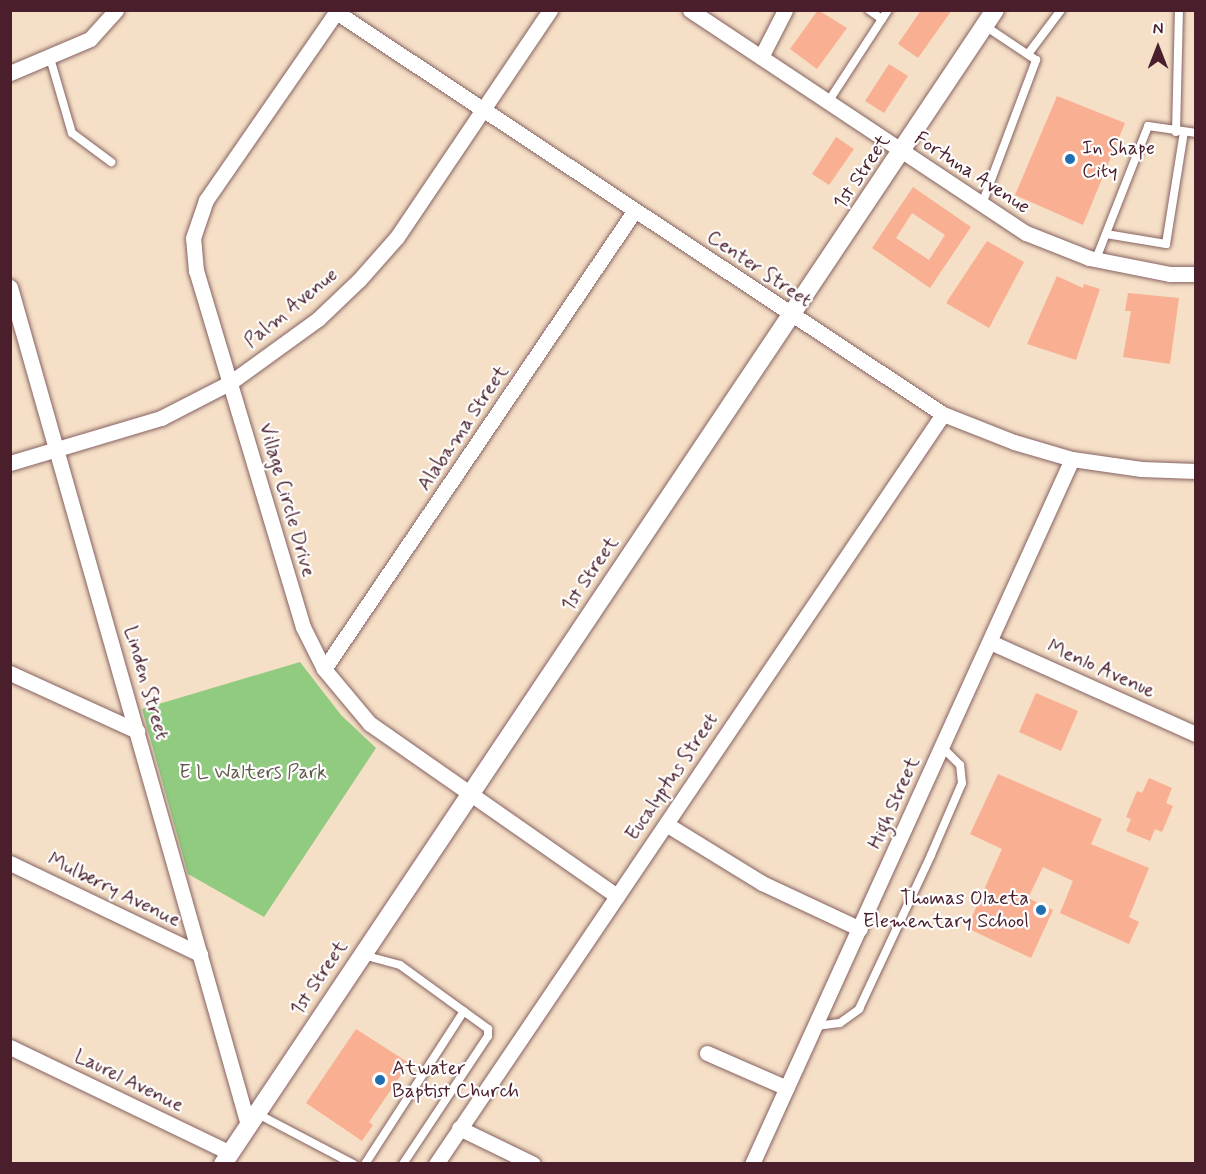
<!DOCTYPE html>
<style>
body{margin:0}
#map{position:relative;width:1206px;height:1174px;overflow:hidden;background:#f5dfc6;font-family:Mynerve,sans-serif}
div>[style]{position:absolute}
.green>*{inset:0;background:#90cb80}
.building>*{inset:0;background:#f9b092}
.roads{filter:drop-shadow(0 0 2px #866261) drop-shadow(0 0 2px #866261)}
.service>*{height:8px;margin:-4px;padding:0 4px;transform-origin:4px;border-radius:4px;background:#fff}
.minor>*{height:15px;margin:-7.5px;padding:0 7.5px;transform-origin:7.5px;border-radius:7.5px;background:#fff}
.tertiary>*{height:18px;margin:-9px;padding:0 9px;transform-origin:9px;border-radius:9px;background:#fff}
.dots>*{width:16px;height:16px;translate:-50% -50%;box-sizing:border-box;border:3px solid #fff;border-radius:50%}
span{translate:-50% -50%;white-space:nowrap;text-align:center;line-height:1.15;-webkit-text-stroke:4.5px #fff;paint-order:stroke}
.poi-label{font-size:20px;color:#4a1f2b}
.left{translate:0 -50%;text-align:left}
.right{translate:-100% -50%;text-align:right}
.street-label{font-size:20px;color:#4a1f2b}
.park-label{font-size:20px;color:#625b49}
.frame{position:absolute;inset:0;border:12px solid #4a1f2b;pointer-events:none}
.north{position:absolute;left:1128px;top:18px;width:60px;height:60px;-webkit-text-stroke:4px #fff;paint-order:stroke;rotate:0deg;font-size:16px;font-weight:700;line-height:24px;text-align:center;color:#4a1f2b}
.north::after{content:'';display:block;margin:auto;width:21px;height:27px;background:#4a1f2b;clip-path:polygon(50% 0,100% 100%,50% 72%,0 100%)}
</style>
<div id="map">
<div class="green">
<i style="clip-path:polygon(300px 662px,341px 715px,376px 748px,264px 917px,188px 874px,142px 709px)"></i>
</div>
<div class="building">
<i style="clip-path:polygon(818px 10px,847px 28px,817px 69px,790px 49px)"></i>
<i style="clip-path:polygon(921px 10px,952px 10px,918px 58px,898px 44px)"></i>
<i style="clip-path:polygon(889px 64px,908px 76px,884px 113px,865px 101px)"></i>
<i style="clip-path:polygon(1057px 96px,1125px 123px,1083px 225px,1015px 195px)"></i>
<i style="clip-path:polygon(836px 137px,854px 149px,829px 185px,812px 174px)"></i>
<i style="clip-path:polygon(evenodd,913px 187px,971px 227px,930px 288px,872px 248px,913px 187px,912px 213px,945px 235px,929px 260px,896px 238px,912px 213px)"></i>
<i style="clip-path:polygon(987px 241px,1024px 262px,989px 328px,946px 303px)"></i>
<i style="clip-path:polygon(1057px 276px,1083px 288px,1084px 284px,1100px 289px,1076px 360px,1027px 344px)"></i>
<i style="clip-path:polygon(1128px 293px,1179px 298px,1170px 364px,1123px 357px,1131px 311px,1125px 311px)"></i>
<i style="clip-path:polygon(1036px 693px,1078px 711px,1061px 751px,1019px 732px)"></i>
<i style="clip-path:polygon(998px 774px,1102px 819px,1091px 844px,1149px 868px,1129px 917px,1139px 922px,1129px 944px,1060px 913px,1073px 881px,1043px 867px,1028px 898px,1053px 910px,1031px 958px,967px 928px,1002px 849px,970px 834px)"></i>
<i style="clip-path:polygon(1149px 778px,1172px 788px,1166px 803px,1173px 806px,1162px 832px,1155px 829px,1150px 841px,1126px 831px,1131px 819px,1126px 817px,1137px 791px,1142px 793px)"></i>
<i style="clip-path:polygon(356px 1029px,409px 1063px,369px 1122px,373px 1125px,362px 1141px,306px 1103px)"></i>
</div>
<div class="roads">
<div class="service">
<i style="left:869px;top:10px;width:16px;rotate:35deg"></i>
<i style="left:1028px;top:54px;width:55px;rotate:-53.1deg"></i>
<i style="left:50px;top:58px;width:78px;rotate:73.7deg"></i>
<i style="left:72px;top:133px;width:49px;rotate:36.6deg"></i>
<i style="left:828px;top:102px;width:110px;rotate:-56.9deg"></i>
<i style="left:1176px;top:132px;width:122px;rotate:-88.6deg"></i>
<i style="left:982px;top:204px;width:154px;rotate:-69.4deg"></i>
<i style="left:1036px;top:60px;width:61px;rotate:-146.3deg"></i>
<i style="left:1106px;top:234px;width:61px;rotate:9.5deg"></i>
<i style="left:1166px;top:244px;width:113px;rotate:-80.9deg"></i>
<i style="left:1096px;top:259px;width:143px;rotate:-68.6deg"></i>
<i style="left:1148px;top:126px;width:49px;rotate:8.3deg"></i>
<i style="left:363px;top:955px;width:38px;rotate:15deg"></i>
<i style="left:400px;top:965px;width:109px;rotate:36deg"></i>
<i style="left:488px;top:1029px;width:7px;rotate:90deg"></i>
<i style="left:488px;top:1036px;width:154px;rotate:123.6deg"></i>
<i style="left:816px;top:1026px;width:24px;rotate:-7deg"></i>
<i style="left:840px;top:1023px;width:24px;rotate:-36deg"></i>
<i style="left:859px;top:1009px;width:170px;rotate:-64.9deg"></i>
<i style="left:931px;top:855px;width:78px;rotate:-66.7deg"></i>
<i style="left:962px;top:783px;width:18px;rotate:-96deg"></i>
<i style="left:960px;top:765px;width:25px;rotate:-135deg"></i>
<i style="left:256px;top:1113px;width:110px;rotate:27.7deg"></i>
<i style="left:365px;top:1164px;width:182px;rotate:-57.1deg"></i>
</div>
<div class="minor">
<i style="left:690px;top:10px;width:403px;rotate:33.6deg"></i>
<i style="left:1026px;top:233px;width:68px;rotate:21.6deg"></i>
<i style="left:1089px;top:258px;width:83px;rotate:11.2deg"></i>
<i style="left:1170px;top:274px;width:26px"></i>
<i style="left:761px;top:57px;width:53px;rotate:-62.9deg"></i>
<i style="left:10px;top:73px;width:87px;rotate:-23deg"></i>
<i style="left:90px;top:39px;width:39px;rotate:-48deg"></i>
<i style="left:10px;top:287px;width:871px;rotate:74.14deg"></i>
<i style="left:10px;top:463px;width:158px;rotate:-16.6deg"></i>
<i style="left:161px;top:418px;width:79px;rotate:-27.2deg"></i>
<i style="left:231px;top:382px;width:107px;rotate:-35.9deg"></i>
<i style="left:318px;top:319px;width:57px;rotate:-43.6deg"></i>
<i style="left:359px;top:280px;width:57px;rotate:-48.5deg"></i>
<i style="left:397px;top:237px;width:274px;rotate:-56deg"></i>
<i style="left:990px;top:642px;width:226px;rotate:24.1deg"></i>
<i style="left:324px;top:669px;width:554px;rotate:-55.88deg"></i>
<i style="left:10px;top:673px;width:140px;rotate:24.5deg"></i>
<i style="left:666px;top:824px;width:113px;rotate:31.6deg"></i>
<i style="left:762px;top:883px;width:108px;rotate:25.1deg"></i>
<i style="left:10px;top:863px;width:211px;rotate:25.6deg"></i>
<i style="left:617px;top:896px;width:301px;rotate:-145.1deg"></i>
<i style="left:370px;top:724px;width:72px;rotate:-129.9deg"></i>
<i style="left:324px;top:669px;width:47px;rotate:-116.6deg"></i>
<i style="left:303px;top:627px;width:372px;rotate:-106.7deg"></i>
<i style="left:196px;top:271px;width:33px;rotate:-95deg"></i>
<i style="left:193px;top:238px;width:40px;rotate:-71.1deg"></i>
<i style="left:206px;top:200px;width:229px;rotate:-55.3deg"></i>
<i style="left:336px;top:12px;width:728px;rotate:33.52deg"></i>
<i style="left:943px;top:414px;width:76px;rotate:21.5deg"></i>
<i style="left:1014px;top:442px;width:60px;rotate:16.3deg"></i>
<i style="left:1072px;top:459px;width:70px;rotate:8.2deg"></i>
<i style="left:1141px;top:469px;width:55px;rotate:2.1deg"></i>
<i style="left:10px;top:1047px;width:244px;rotate:25.7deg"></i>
<i style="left:707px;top:1053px;width:87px;rotate:23.6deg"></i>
<i style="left:459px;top:1128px;width:82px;rotate:25.9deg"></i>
<i style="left:436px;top:1164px;width:905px;rotate:-55.94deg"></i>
<i style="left:752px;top:1164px;width:774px;rotate:-65.59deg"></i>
</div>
<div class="tertiary">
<i style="left:223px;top:1164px;width:1388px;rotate:-56.22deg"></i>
</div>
</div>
<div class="dots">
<i style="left:1070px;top:159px;background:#1f6fb2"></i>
<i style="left:1041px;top:910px;background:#1f6fb2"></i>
<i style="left:380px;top:1080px;background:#1f6fb2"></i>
</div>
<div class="poi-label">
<span class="left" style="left:1082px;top:160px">In Shape<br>City</span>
<span class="right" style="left:1029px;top:910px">Thomas Olaeta<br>Elementary School</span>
<span class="left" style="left:392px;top:1080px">Atwater<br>Baptist Church</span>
</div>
<div class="street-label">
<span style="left:862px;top:172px;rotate:-56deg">1st Street</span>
<span style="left:972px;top:173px;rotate:33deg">Fortuna Avenue</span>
<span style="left:759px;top:269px;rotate:34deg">Center Street</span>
<span style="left:291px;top:308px;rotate:-39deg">Palm Avenue</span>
<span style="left:463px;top:428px;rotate:-56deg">Alabama Street</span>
<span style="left:287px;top:500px;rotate:74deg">Village Circle Drive</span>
<span style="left:590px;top:574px;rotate:-56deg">1st Street</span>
<span style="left:1101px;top:669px;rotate:24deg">Menlo Avenue</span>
<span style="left:146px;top:683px;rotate:74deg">Linden Street</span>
<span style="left:672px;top:777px;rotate:-56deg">Eucalyptus Street</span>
<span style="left:894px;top:803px;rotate:-66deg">High Street</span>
<span style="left:114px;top:890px;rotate:26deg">Mulberry Avenue</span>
<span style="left:319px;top:978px;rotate:-56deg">1st Street</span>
<span style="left:129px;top:1081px;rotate:26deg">Laurel Avenue</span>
</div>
<div class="park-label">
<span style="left:253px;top:772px">E L Walters Park</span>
</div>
<div class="frame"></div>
<div class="north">N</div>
</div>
